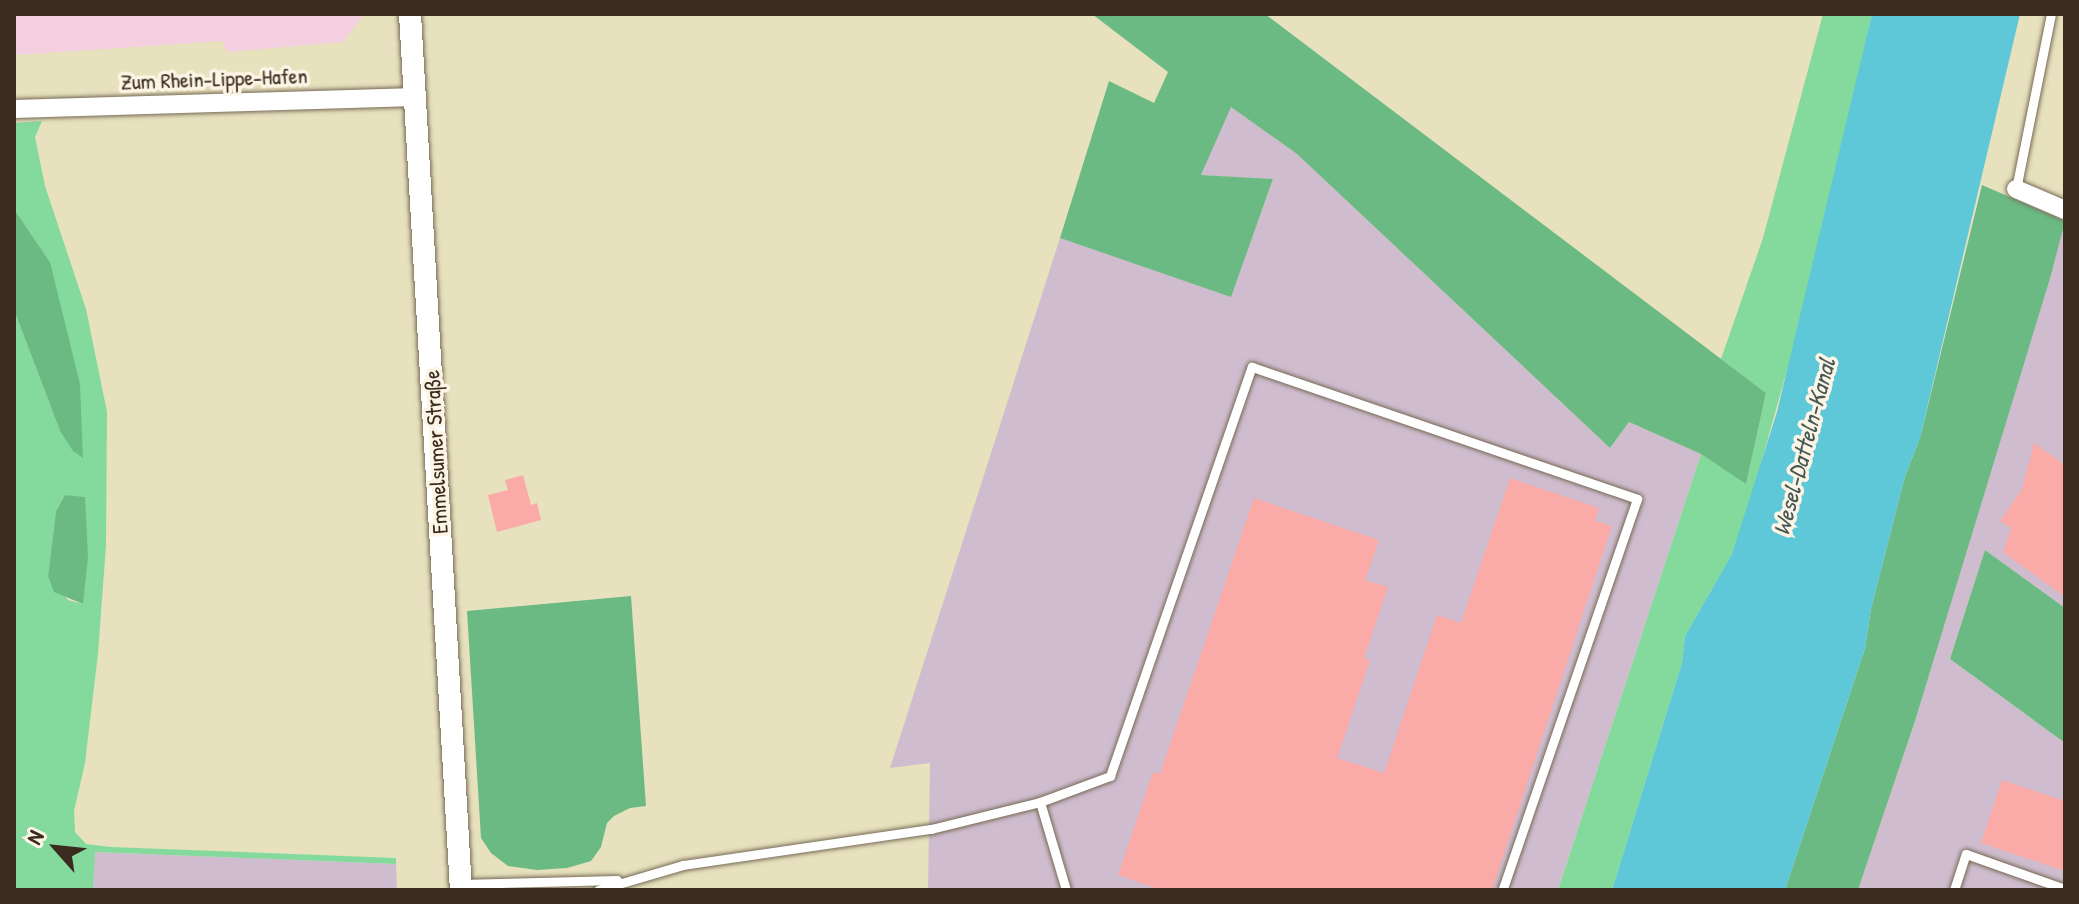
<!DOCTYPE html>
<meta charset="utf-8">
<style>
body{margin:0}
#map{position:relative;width:2079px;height:904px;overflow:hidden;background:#e7e1be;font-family:"Patrick Hand",sans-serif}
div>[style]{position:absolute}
.built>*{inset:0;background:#f3cfe0}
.industrial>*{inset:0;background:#cfbdcf}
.green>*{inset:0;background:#84da9d}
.forest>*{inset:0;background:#6bba84}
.water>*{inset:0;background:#5ec8d9}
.building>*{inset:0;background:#faaaa7}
.roads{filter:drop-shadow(0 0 2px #776a56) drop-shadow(0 0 2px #776a56)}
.service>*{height:9px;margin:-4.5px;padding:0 4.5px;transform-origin:4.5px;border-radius:4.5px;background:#fff}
.minor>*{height:18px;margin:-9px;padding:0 9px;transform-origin:9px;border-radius:9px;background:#fff}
.tertiary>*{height:22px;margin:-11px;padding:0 11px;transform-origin:11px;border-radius:11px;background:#fff}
span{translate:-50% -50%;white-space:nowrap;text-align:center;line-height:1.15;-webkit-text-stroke:7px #fcf5e5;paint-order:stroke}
.street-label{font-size:22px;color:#3b2a1e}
.water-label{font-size:24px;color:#465956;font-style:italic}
.frame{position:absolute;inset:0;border:16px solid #3b2a1e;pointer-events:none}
.north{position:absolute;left:16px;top:808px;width:80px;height:80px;-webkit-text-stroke:6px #fcf5e5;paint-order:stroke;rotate:297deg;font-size:22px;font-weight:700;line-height:32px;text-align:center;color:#3b2a1e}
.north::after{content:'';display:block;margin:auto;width:28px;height:36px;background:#3b2a1e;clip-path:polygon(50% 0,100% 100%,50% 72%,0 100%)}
</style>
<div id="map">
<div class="built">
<i style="clip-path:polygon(14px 14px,364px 14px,343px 42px,227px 52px,223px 41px,14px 55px)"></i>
</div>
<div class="industrial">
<i style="clip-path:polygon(1230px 106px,1297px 154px,1610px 448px,1629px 422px,1701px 454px,1558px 890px,928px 890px,930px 763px,890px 768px,1060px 238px,1230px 296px,1273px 180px,1201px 175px)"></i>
<i style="clip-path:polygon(2065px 221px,2065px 608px,1985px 550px,1950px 659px,2065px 743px,2065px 890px,1858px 890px,1915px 721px)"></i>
<i style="clip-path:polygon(94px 852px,396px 864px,397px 890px,93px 890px)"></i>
</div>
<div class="green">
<i style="clip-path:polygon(1823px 14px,1872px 14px,1806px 302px,1744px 524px,1732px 554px,1685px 636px,1682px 663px,1612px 890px,1558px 890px,1701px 454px,1746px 483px,1766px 393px,1721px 359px,1763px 238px)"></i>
<i style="clip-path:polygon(evenodd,42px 121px,35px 137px,45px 186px,86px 309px,107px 412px,106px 545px,98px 654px,85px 763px,74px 811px,75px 832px,86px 844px,111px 847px,396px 858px,396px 864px,95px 852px,93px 890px,14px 890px,14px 310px,60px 431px,50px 262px,14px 209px,14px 123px,42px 121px,65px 495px,85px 498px,82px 604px,68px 600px,48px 576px,56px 511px,65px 495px)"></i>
</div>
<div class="forest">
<i style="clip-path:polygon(1092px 14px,1265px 14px,1766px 393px,1746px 484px,1701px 454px,1629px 422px,1610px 448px,1297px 154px,1231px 107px,1201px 175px,1273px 179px,1231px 297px,1060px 238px,1109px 81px,1154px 103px,1168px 72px)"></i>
<i style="clip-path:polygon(1982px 185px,2065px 221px,2051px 275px,1915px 721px,1858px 890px,1785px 890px,1865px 648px,1871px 609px,1905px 476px,1920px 438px)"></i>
<i style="clip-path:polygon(14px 209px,50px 262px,80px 384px,83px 458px,73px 451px,60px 431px,14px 310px)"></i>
<i style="clip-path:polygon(65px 495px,85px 497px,88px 557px,83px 604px,54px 592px,48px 576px,56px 511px)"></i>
<i style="clip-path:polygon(1985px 550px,2065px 608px,2065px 743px,1950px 659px)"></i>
<i style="clip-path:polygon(631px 596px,646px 806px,630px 808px,614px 816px,607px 823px,601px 847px,591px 861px,567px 868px,537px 870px,508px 866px,491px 853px,481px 838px,467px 611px)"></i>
</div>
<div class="water">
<i style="clip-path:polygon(1872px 14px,2020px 14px,1920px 438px,1905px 476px,1871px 609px,1865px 648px,1785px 890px,1612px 890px,1682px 663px,1685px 636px,1732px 554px,1777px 412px)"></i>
</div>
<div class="building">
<i style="clip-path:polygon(2034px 443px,2065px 465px,2065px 597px,2003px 552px,2011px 528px,2000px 521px,2022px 489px)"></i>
<i style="clip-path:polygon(523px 475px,531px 505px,537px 503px,541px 520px,497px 532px,488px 495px,508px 490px,505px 480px)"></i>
<i style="clip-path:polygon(1510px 478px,1599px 508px,1595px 521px,1612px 526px,1492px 890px,1161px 890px,1118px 875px,1153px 772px,1160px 774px,1254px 498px,1379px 540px,1365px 580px,1388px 587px,1364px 658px,1370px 660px,1337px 758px,1384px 773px,1437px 615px,1461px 623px)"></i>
<i style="clip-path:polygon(2002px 780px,2065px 801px,2065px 871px,1981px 843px)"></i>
</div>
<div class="roads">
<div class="service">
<i style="left:2016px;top:189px;width:178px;rotate:-78.7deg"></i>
<i style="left:1040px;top:802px;width:92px;rotate:73.5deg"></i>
<i style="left:461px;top:884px;width:156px;rotate:-1.5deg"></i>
<i style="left:598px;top:890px;width:89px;rotate:-16.4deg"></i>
<i style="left:683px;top:865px;width:251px;rotate:-8.3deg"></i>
<i style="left:931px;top:829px;width:112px;rotate:-13.9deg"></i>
<i style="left:1040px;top:802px;width:75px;rotate:-20.4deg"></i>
<i style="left:1110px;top:776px;width:433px;rotate:-70.9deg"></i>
<i style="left:1252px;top:367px;width:407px;rotate:18.9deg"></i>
<i style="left:1637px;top:499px;width:414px;rotate:109deg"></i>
<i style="left:1954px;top:890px;width:38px;rotate:-72deg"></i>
<i style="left:1966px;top:854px;width:105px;rotate:19.5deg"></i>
</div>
<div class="minor">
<i style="left:14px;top:109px;width:402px;rotate:-1.7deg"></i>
<i style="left:2016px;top:189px;width:53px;rotate:23.2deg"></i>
</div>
<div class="tertiary">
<i style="left:410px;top:14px;width:877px;rotate:86.67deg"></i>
</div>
</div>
<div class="street-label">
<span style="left:214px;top:79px;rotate:-2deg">Zum Rhein-Lippe-Hafen</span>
<span style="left:436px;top:452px;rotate:-93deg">Emmelsumer Straße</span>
</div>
<div class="water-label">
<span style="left:1804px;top:447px;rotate:-75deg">Wesel-Datteln-Kanal</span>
</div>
<div class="frame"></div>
<div class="north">N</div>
</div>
